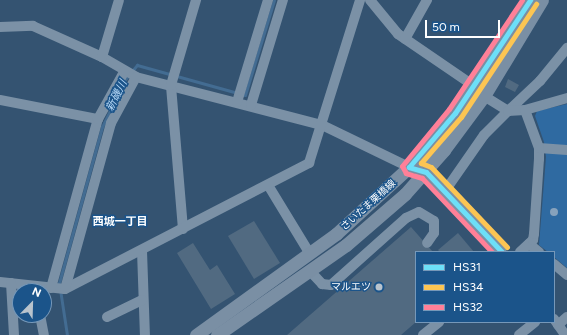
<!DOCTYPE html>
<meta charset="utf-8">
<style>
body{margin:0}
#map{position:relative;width:567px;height:335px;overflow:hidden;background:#345371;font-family:Figtree,"Noto Sans JP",sans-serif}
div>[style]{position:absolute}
.green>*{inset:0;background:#2f6aa1}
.stream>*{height:3px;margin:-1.5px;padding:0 1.5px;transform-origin:1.5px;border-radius:1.5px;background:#436c92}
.building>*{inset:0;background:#516a81}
.minor>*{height:10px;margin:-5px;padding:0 5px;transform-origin:5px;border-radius:5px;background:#7b91a6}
.major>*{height:13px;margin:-6.5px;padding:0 6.5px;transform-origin:6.5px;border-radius:6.5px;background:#7a8fa4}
.bus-1>*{height:5px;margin:-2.5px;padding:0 2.5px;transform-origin:2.5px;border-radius:2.5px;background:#6ddff8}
.bus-2>*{height:5px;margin:-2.5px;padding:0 2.5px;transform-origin:2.5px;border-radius:2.5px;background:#fcc553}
.bus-3>*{height:5px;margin:-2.5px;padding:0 2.5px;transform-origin:2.5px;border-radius:2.5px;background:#ff8098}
.trees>*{width:8px;height:8px;margin:-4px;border-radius:50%;background:#87a2bc}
.dots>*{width:11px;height:11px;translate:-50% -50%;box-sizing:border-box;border:2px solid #1b548a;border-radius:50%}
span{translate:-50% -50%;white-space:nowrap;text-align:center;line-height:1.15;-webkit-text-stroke:3px #1b548a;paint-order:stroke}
.street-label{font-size:10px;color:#fff}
.poi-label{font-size:10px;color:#fff}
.right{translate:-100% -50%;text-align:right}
.water-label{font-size:11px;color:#b2d5f4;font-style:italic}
.neighbourhood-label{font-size:11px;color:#fff;font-weight:700}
.legend{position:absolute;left:415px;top:251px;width:140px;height:72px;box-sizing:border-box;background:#1b548a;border:1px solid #7698b9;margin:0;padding:5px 7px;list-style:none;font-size:12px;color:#fff}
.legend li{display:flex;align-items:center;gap:8px;height:20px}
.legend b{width:20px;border:1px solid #7698b9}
.north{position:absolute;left:12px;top:283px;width:40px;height:40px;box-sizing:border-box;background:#1b548a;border:1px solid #7698b9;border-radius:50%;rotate:23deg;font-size:11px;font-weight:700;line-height:16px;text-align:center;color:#fff}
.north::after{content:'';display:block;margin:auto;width:14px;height:18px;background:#b8c3cd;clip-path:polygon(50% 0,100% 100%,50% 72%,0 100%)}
.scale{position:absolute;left:425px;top:20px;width:75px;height:18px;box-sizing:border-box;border:2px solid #fff;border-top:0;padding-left:5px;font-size:12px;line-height:14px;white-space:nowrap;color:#fff;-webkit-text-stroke:3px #1b548a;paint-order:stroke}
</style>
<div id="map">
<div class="green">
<i style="clip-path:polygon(567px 104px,567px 268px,554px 257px,554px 252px,548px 252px,539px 245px,546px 157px,544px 142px,535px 116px,537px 111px)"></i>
</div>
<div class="stream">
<i style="left:124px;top:81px;width:21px;rotate:-51deg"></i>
<i style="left:137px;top:65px;width:112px;rotate:15.5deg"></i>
<i style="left:245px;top:95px;width:99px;rotate:-73deg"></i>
<i style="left:67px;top:335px;width:53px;rotate:-98.7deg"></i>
<i style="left:59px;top:283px;width:162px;rotate:-74.6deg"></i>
<i style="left:102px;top:127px;width:41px;rotate:-64.1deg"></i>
</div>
<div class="building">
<i style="clip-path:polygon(508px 79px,519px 85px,515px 92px,505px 87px)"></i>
<i style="clip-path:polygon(254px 221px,280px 263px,254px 279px,228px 236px)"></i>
<i style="clip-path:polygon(411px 227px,433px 252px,416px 252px,416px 322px,401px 335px,287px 335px)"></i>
<i style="clip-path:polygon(458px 233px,474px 252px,440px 252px,438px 250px)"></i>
<i style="clip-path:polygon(193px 243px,210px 270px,217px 265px,235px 294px,211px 309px,177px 253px)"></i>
</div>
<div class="minor">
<i style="left:370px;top:0;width:44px;rotate:50.5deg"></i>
<i style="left:398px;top:34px;width:92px;rotate:34.4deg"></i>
<i style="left:0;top:27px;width:33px;rotate:-2deg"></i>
<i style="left:33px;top:26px;width:76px;rotate:24.2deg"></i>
<i style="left:102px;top:57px;width:39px;rotate:30deg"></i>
<i style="left:136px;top:77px;width:192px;rotate:14.5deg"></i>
<i style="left:322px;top:125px;width:97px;rotate:25.8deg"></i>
<i style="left:409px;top:167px;width:18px;rotate:16deg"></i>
<i style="left:426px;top:172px;width:110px;rotate:46.5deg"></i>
<i style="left:405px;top:39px;width:45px;rotate:-60.6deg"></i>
<i style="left:102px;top:57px;width:59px;rotate:-73.4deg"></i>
<i style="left:484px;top:96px;width:28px;rotate:32deg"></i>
<i style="left:508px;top:111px;width:44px;rotate:-43.2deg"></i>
<i style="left:540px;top:81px;width:43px;rotate:-50.7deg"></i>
<i style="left:0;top:100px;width:100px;rotate:11deg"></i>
<i style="left:237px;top:102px;width:107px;rotate:-73.1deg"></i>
<i style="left:251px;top:105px;width:110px;rotate:-73.1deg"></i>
<i style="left:539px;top:148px;width:28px;rotate:4deg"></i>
<i style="left:268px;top:185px;width:81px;rotate:58.7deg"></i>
<i style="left:445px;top:191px;width:68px;rotate:-55.1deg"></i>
<i style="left:484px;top:135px;width:34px;rotate:-45deg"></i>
<i style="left:508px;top:111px;width:17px;rotate:-3deg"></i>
<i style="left:525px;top:110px;width:44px;rotate:-15.9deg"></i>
<i style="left:183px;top:229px;width:144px;rotate:-94.8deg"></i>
<i style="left:171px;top:85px;width:89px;rotate:-73.6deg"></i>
<i style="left:529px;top:244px;width:13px;rotate:39deg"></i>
<i style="left:142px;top:251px;width:84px;rotate:88deg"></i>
<i style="left:520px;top:252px;width:18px;rotate:-43deg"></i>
<i style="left:533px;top:240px;width:6px;rotate:-81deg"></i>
<i style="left:534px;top:234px;width:75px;rotate:-86.2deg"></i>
<i style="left:539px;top:159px;width:11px;rotate:-90deg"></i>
<i style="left:539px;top:148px;width:40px;rotate:-110.2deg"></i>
<i style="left:554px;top:264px;width:17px;rotate:40deg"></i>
<i style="left:310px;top:271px;width:18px;rotate:47deg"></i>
<i style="left:322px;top:284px;width:9px;rotate:6deg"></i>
<i style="left:331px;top:285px;width:101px;rotate:-41.8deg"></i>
<i style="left:406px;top:218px;width:14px;rotate:-25deg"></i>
<i style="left:419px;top:212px;width:17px;rotate:31deg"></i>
<i style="left:434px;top:221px;width:12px;rotate:90deg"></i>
<i style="left:434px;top:233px;width:12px;rotate:125deg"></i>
<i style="left:0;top:282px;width:65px;rotate:6.1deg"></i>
<i style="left:65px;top:289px;width:275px;rotate:-27.3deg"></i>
<i style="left:309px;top:163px;width:171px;rotate:-72.6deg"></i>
<i style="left:11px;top:283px;width:52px;rotate:86.7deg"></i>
<i style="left:51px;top:288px;width:175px;rotate:-74.5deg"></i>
<i style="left:98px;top:119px;width:54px;rotate:-61deg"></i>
<i style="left:65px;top:289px;width:172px;rotate:-74.5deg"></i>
<i style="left:111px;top:123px;width:52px;rotate:-61.5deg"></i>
<i style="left:40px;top:315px;width:20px;rotate:79deg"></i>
<i style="left:107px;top:317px;width:39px;rotate:-26deg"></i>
<i style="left:554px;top:319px;width:19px;rotate:55deg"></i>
<i style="left:558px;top:325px;width:12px;rotate:-42deg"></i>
<i style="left:423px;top:335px;width:21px;rotate:-39deg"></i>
<i style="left:519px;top:335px;width:21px;rotate:-39deg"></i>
</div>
<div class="major">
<i style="left:196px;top:335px;width:173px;rotate:-35.8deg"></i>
<i style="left:336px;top:234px;width:99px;rotate:-42.5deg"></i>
<i style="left:409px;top:167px;width:71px;rotate:-49.6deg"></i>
<i style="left:455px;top:113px;width:136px;rotate:-56.4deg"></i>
<i style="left:217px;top:335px;width:157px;rotate:-34.9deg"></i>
<i style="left:346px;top:245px;width:78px;rotate:-40.8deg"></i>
<i style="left:405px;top:194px;width:59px;rotate:-48.4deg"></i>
<i style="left:444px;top:150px;width:67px;rotate:-53.5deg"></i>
<i style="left:484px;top:96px;width:112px;rotate:-58.9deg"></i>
</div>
<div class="bus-1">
<i style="left:502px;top:252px;width:110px;rotate:-133.5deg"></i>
<i style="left:426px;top:172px;width:18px;rotate:-164deg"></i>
<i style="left:409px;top:167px;width:71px;rotate:-49.6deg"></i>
<i style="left:455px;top:113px;width:136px;rotate:-56.4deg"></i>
</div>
<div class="bus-2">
<i style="left:507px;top:247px;width:110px;rotate:-133.5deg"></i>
<i style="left:431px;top:167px;width:11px;rotate:-158deg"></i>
<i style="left:421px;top:163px;width:61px;rotate:-49deg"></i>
<i style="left:461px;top:117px;width:136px;rotate:-56.4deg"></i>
</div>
<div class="bus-3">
<i style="left:492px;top:252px;width:102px;rotate:-133.4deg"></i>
<i style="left:422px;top:178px;width:17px;rotate:-163deg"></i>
<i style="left:406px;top:173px;width:8px;rotate:-120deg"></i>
<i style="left:402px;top:166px;width:74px;rotate:-50.5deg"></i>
<i style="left:449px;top:109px;width:131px;rotate:-56.2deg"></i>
</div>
<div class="trees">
<i style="left:554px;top:212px"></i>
</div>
<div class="dots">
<i style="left:379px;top:287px;background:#b8c3cd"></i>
</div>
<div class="street-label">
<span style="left:368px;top:205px;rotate:-42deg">さいたま栗橋線</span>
</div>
<div class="poi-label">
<span class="right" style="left:371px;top:287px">マルエツ</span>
</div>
<div class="water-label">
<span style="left:117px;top:96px;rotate:-63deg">新磯川</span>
</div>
<div class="neighbourhood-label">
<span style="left:120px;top:222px">西城一丁目</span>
</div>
<ul class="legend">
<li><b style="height:5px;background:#6ddff8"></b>HS31</li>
<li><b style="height:5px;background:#fcc553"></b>HS34</li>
<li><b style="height:5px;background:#ff8098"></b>HS32</li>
</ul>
<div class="north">N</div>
<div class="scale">50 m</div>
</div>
